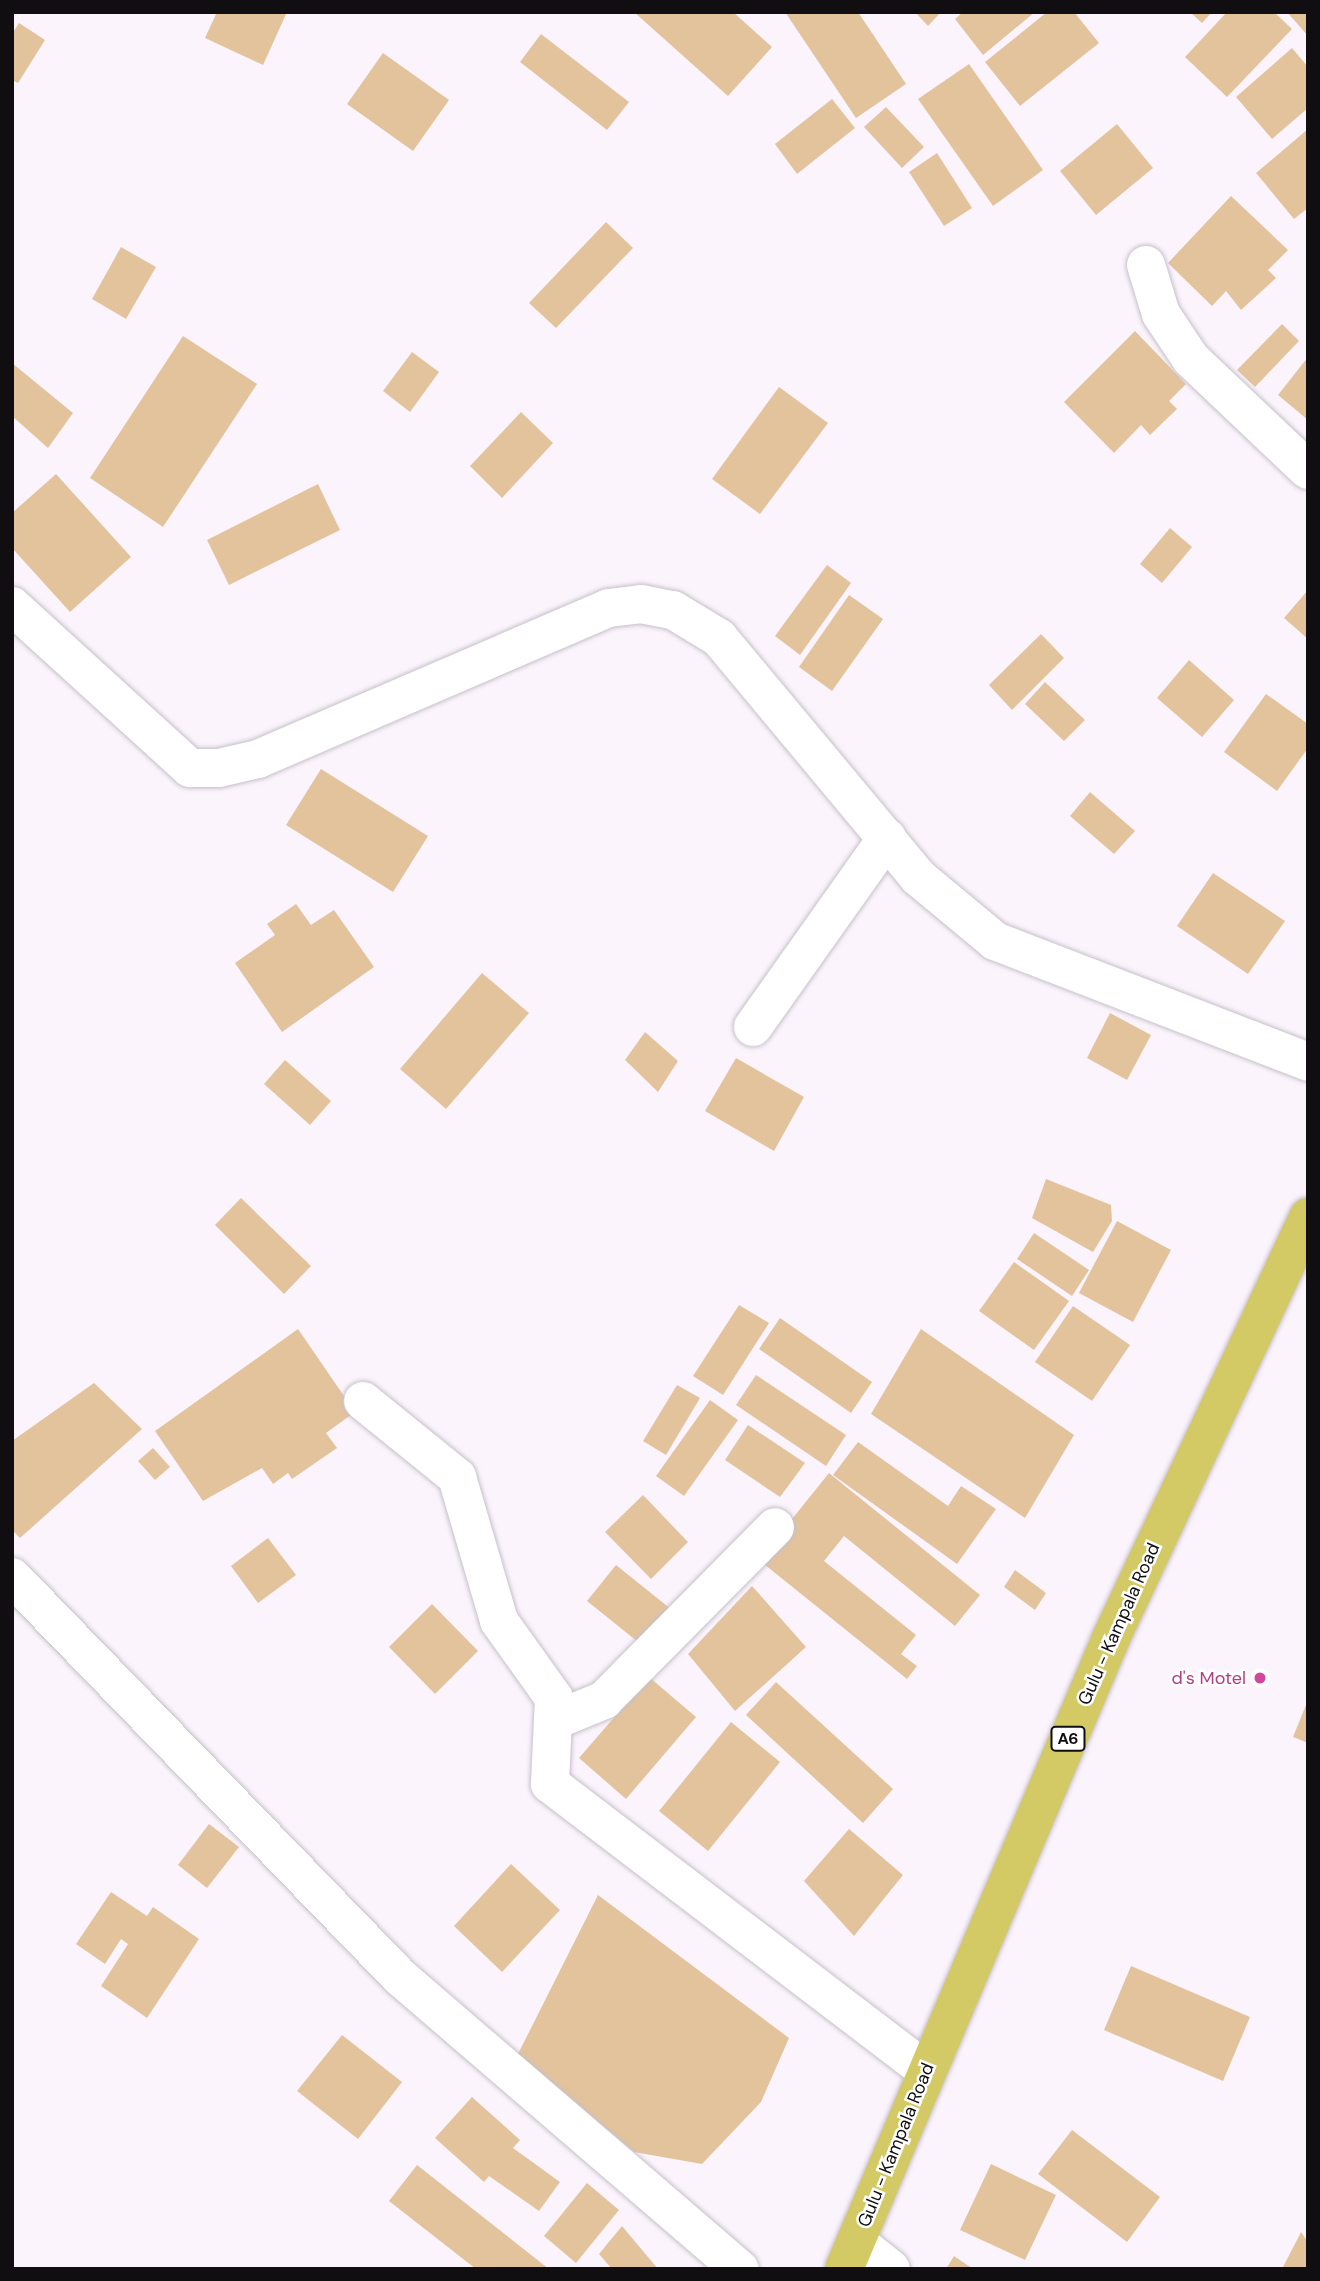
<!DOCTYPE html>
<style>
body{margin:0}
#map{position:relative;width:1320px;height:2281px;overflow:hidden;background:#fbf4fd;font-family:"DM Sans",sans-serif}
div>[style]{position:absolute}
.building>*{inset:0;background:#e3c39c}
.roads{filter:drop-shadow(0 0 2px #c7c0c9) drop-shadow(0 0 2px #c7c0c9)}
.minor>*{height:38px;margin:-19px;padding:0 19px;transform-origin:19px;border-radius:19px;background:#fff}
.major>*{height:38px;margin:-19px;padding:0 19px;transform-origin:19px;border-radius:19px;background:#d3ca66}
.dots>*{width:19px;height:19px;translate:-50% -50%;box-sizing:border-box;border:4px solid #fff;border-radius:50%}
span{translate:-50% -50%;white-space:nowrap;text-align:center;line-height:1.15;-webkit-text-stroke:5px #fff;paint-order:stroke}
.shield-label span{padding:2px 5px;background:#fff;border:2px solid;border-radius:5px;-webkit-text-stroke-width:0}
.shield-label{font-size:16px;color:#100e11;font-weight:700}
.street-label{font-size:18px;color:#100e11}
.hotel-label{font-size:18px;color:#b23c85}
.right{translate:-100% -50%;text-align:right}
.frame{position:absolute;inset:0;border:14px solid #100e11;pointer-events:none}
</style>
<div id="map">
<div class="building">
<i style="clip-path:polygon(217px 12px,287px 12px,263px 65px,205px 38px)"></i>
<i style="clip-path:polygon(634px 12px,733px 12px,772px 47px,728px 96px)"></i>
<i style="clip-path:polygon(785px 12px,858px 12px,906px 84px,856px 118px)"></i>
<i style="clip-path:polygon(915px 12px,941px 12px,928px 26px)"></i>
<i style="clip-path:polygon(963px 12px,1035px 12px,983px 55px,955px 19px)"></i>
<i style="clip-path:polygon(1047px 12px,1074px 12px,1099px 43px,1020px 106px,985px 62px)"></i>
<i style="clip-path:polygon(1190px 12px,1212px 12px,1202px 23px)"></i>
<i style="clip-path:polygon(1227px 12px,1274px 12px,1292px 29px,1227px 97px,1185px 57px)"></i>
<i style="clip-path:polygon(1287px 12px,1308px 12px,1308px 36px)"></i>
<i style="clip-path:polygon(19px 23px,45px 40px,18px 83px,12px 80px,12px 34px)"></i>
<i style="clip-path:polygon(541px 34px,629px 102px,607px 130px,520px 62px)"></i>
<i style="clip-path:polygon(1292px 48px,1308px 67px,1308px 108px,1272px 139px,1236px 97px)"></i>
<i style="clip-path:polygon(383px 53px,449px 100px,413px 151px,347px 104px)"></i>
<i style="clip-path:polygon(969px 64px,1043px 170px,993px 206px,918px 99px)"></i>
<i style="clip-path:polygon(832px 99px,855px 128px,797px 174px,775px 144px)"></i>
<i style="clip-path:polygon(886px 107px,924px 147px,902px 168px,864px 127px)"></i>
<i style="clip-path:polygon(1117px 124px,1153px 168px,1096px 215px,1060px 171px)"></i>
<i style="clip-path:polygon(1308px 129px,1308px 208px,1294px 219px,1256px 173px)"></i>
<i style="clip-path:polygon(937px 153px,972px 208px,944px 226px,909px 172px)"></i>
<i style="clip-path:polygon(1231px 196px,1288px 250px,1268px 270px,1276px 278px,1241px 310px,1226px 291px,1212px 306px,1168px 263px)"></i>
<i style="clip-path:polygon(606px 222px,633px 248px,556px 328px,529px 303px)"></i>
<i style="clip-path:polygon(121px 247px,156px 267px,126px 319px,92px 299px)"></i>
<i style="clip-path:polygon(1282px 324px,1299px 341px,1255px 387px,1237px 370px)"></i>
<i style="clip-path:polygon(1135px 331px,1186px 384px,1169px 401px,1177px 409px,1150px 435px,1141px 425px,1114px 453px,1064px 402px)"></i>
<i style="clip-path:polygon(183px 336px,257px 384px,163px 527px,90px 478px)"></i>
<i style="clip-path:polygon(412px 352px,439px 372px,410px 412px,383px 391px)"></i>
<i style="clip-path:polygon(1308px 357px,1308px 420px,1278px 395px)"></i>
<i style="clip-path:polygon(12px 363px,73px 413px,48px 448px,12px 416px)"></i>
<i style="clip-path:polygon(779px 387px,828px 423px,760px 514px,712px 479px)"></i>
<i style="clip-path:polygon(521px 412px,553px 443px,502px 498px,470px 466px)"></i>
<i style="clip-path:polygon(56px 474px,131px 557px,70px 612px,12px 548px,12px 513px)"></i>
<i style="clip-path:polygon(318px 484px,340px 530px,229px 585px,207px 540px)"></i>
<i style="clip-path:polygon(1170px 528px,1192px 547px,1162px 583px,1140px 564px)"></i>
<i style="clip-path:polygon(827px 565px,851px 583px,800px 655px,775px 636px)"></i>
<i style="clip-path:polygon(1308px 590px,1308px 639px,1284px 618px)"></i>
<i style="clip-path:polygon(849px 595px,883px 619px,832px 691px,799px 667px)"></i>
<i style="clip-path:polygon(1041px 634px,1064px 658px,1012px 710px,989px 685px)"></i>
<i style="clip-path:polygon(1189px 660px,1234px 700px,1202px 737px,1157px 698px)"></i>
<i style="clip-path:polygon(1045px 682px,1085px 720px,1064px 741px,1025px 704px)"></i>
<i style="clip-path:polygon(1266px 694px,1308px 724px,1308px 748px,1277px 791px,1224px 752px)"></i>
<i style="clip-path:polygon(321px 769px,428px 836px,393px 892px,286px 825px)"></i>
<i style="clip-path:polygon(1090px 792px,1135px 831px,1114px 854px,1070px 816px)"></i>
<i style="clip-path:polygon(1213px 873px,1285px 921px,1248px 974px,1177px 926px)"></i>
<i style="clip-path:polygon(296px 904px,311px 925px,334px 910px,374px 967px,282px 1032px,235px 963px,275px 935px,267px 924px)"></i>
<i style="clip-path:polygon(482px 973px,529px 1013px,446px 1109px,400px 1069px)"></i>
<i style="clip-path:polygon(1110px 1013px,1151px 1035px,1127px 1080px,1087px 1058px)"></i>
<i style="clip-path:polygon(645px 1032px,678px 1061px,658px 1092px,625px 1060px)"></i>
<i style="clip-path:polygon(736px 1058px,804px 1097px,774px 1151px,705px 1111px)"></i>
<i style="clip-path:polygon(285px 1060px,331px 1101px,310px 1125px,264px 1084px)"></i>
<i style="clip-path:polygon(1046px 1179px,1111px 1205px,1112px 1221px,1093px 1252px,1032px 1218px)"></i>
<i style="clip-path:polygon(241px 1198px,311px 1266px,284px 1294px,215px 1225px)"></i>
<i style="clip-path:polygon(1117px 1221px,1171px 1250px,1133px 1322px,1079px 1293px)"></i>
<i style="clip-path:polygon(1034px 1233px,1089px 1270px,1072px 1296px,1017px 1259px)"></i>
<i style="clip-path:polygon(1014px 1262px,1069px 1301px,1034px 1350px,979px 1311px)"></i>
<i style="clip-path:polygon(739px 1305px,769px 1323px,723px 1395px,693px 1376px)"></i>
<i style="clip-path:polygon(1073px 1306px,1130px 1345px,1092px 1401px,1035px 1362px)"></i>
<i style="clip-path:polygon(780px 1318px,872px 1382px,851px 1413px,759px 1349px)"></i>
<i style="clip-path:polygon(298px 1329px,355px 1412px,326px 1433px,337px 1448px,292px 1479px,288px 1473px,273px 1484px,262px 1468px,203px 1501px,155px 1431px)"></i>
<i style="clip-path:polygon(921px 1329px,1074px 1435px,1025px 1518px,871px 1414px)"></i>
<i style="clip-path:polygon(756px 1375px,846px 1435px,826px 1466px,736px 1405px)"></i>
<i style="clip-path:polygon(94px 1383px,142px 1429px,20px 1538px,12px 1530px,12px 1441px)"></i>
<i style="clip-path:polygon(677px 1385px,700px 1398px,666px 1455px,643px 1441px)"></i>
<i style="clip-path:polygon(710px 1400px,738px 1420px,684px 1496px,656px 1476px)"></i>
<i style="clip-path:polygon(748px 1425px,805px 1463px,780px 1497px,725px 1460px)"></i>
<i style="clip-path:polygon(858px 1442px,948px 1506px,961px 1486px,996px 1509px,957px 1564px,833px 1475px)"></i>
<i style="clip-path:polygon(153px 1448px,170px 1467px,155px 1480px,138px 1461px)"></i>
<i style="clip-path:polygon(829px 1473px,980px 1595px,955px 1626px,844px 1536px,824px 1561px,916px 1635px,901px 1654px,917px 1666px,907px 1679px,759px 1560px)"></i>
<i style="clip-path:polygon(643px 1495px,688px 1542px,651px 1579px,605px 1532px)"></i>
<i style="clip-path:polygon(268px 1538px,296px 1575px,258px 1603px,231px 1566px)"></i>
<i style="clip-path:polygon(616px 1565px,672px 1610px,643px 1646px,587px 1601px)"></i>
<i style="clip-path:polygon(1015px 1570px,1046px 1593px,1035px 1610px,1004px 1587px)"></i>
<i style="clip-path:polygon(752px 1586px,806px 1647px,735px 1711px,688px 1654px)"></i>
<i style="clip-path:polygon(432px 1604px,478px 1651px,435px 1694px,389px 1647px)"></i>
<i style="clip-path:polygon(649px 1677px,696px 1717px,626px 1799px,579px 1758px)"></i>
<i style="clip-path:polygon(776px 1682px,893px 1789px,863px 1823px,746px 1715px)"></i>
<i style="clip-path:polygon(1308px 1700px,1308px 1743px,1293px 1737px)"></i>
<i style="clip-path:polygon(731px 1722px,780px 1762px,708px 1851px,659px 1811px)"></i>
<i style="clip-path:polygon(209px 1824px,239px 1847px,207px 1888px,178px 1865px)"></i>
<i style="clip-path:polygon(849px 1829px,903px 1875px,854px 1936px,804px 1881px)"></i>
<i style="clip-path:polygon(511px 1864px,560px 1910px,502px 1972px,454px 1926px)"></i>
<i style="clip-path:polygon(111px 1892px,147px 1916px,153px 1907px,199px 1939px,147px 2018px,101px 1986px,128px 1944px,121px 1939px,105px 1964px,76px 1944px)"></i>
<i style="clip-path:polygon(598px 1895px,789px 2038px,761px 2102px,702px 2164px,634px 2152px,518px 2054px)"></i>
<i style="clip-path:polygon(1131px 1966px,1250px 2017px,1223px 2081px,1104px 2030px)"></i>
<i style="clip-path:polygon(342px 2035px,402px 2082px,358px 2139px,297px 2091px)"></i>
<i style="clip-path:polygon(472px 2097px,520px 2140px,513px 2148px,560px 2182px,539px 2211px,489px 2176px,484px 2182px,435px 2138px)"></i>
<i style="clip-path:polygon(1072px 2130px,1160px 2197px,1127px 2242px,1038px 2174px)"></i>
<i style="clip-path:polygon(991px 2164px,1056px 2195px,1025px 2260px,960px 2230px)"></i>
<i style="clip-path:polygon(417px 2165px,549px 2269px,476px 2269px,389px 2201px)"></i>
<i style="clip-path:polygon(587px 2183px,619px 2210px,576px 2263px,544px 2236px)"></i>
<i style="clip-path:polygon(622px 2226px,658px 2269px,612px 2269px,599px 2254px)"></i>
<i style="clip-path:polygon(1301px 2232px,1308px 2242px,1308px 2269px,1282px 2269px)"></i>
<i style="clip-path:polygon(954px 2256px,973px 2269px,946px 2269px)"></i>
</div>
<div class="roads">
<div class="minor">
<i style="left:1146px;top:265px;width:51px;rotate:73deg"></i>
<i style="left:1161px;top:314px;width:54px;rotate:56.3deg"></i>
<i style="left:1191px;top:359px;width:161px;rotate:43.5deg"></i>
<i style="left:12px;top:606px;width:241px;rotate:42.3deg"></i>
<i style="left:190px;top:768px;width:29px"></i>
<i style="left:219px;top:768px;width:40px;rotate:-13deg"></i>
<i style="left:258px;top:759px;width:382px;rotate:-23.3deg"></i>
<i style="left:609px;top:608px;width:32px;rotate:-7deg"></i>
<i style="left:641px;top:604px;width:33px;rotate:11deg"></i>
<i style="left:673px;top:610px;width:54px;rotate:31.3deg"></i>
<i style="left:719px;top:638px;width:311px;rotate:50.2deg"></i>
<i style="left:918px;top:877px;width:100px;rotate:39.7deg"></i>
<i style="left:995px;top:941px;width:336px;rotate:21.1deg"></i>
<i style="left:753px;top:1027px;width:232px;rotate:-54.7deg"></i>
<i style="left:363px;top:1401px;width:121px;rotate:39deg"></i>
<i style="left:457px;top:1477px;width:150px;rotate:73.7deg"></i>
<i style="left:499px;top:1621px;width:95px;rotate:54.5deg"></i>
<i style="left:554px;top:1698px;width:86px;rotate:92.7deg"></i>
<i style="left:550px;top:1784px;width:474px;rotate:37.3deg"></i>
<i style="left:12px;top:1577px;width:557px;rotate:45.87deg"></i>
<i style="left:400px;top:1977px;width:448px;rotate:40.7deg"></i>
<i style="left:558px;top:1719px;width:50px;rotate:-22.4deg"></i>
<i style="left:604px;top:1700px;width:243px;rotate:-45.3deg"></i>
<i style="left:857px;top:2242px;width:43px;rotate:38.5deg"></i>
</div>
<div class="major">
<i style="left:844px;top:2269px;width:685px;rotate:-67.06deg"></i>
<i style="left:1111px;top:1638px;width:465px;rotate:-64.9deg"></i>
</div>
</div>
<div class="dots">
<i style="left:1260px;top:1678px;background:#d1479c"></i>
</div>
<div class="shield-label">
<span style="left:1068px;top:1739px">A6</span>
</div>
<div class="street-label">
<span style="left:1119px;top:1624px;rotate:-66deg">Gulu - Kampala Road</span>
<span style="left:896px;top:2145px;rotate:-68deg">Gulu - Kampala Road</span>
</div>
<div class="hotel-label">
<span class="right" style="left:1246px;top:1678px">d's Motel</span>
</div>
<div class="frame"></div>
</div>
